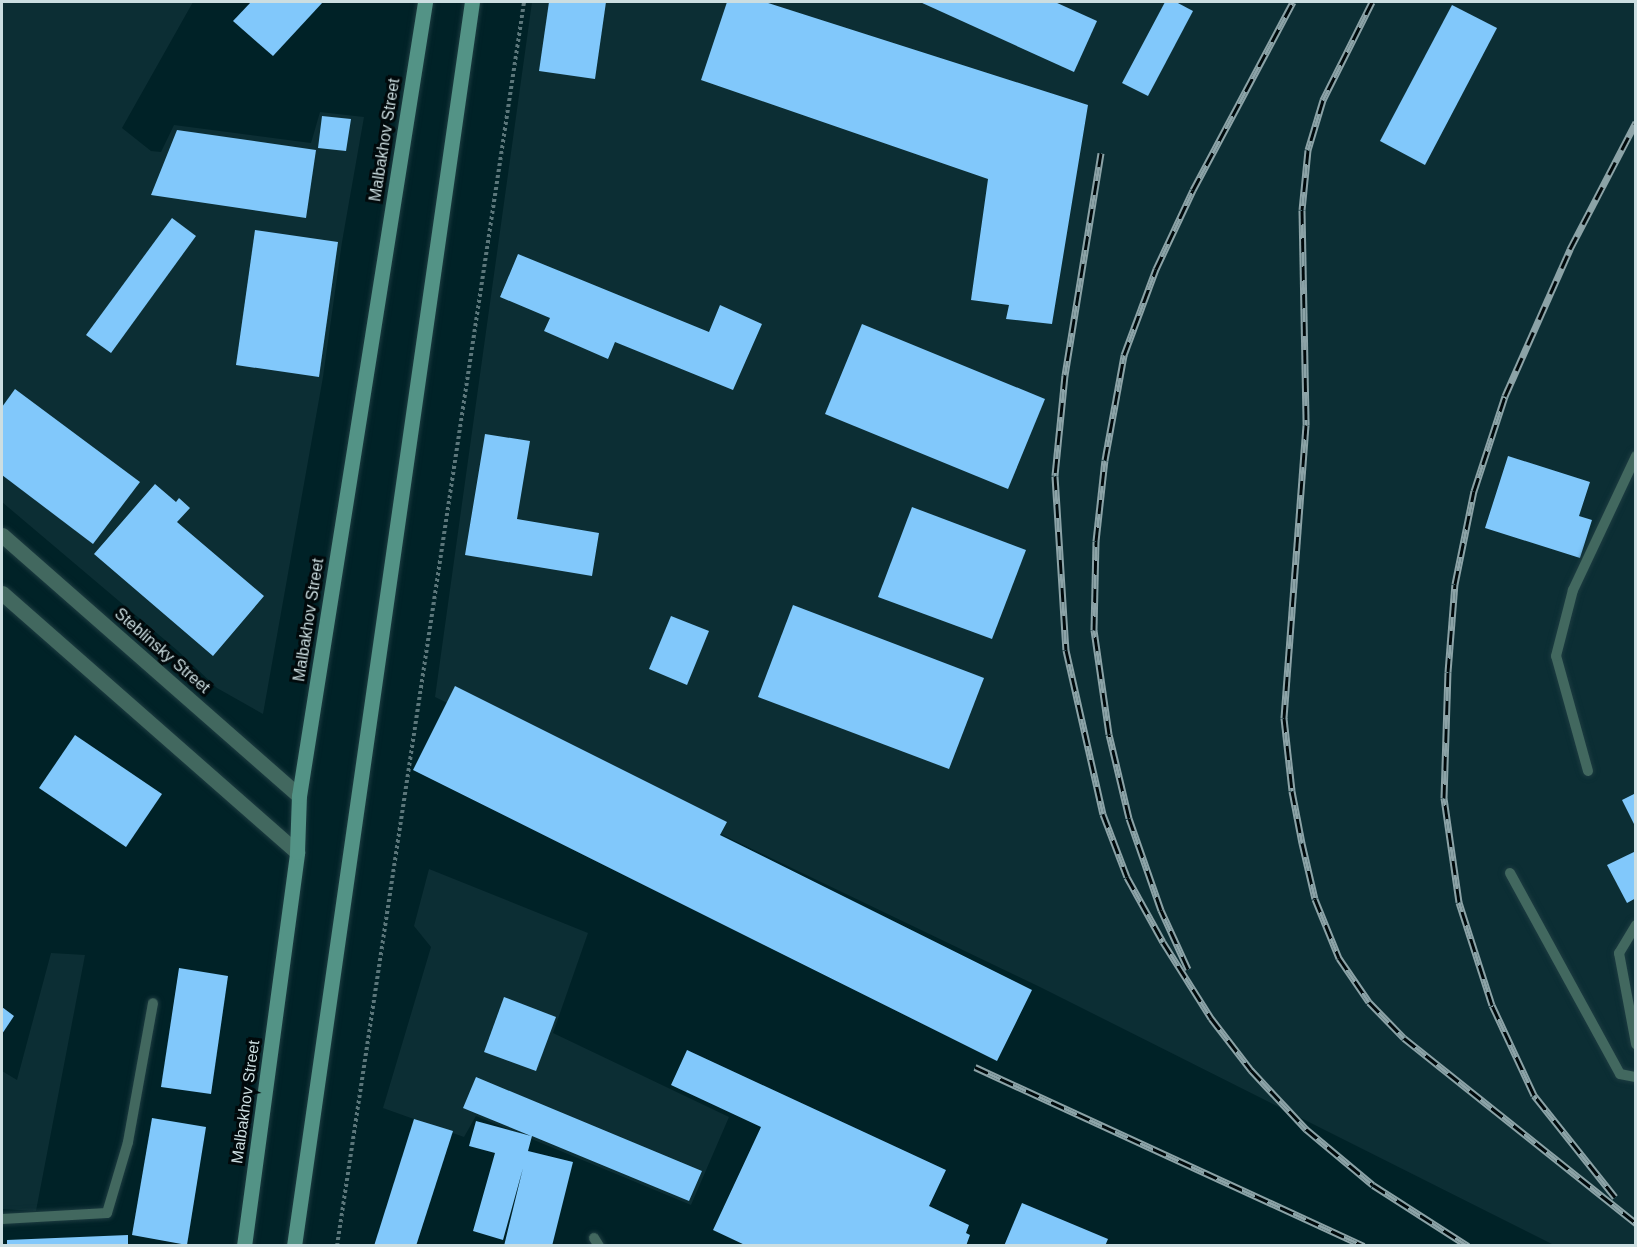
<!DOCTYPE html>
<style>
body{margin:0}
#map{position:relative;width:1637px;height:1247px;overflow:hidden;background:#002227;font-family:Arial,sans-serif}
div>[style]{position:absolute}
.built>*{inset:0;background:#0c2e34}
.building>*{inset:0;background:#81c8fb}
.path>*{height:4px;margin-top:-2px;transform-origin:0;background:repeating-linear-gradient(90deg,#5c777b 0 3px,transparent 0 6px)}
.roads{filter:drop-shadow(0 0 2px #1d3c41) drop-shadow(0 0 2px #1d3c41)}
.lane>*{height:10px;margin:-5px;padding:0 5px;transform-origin:5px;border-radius:5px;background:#42685f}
.street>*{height:15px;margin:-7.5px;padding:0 7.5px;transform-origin:7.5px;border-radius:7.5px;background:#42685f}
.secondary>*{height:15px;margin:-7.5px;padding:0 7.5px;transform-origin:7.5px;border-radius:7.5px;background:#539386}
.rail>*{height:7px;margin-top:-3.5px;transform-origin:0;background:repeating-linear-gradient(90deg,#01090b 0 14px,#8ca3a7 0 28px);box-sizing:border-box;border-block:2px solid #8ca3a7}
span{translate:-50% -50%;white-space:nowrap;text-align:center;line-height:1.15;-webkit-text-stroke:6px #01090b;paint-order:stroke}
.street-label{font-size:16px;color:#ccdee1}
.frame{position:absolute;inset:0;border:3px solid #ccdee1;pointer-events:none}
</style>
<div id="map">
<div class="built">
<i style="clip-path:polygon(2px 2px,193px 2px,122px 128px,151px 151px,161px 152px,174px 125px,311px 143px,320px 112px,364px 117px,342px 242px,323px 377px,263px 714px,217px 688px,178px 651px,2px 502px)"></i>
<i style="clip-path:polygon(532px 2px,1635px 2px,1635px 1245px,1554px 1245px,1040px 987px,435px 697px)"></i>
<i style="clip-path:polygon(429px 869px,588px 933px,553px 1033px,729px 1117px,691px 1205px,476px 1116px,464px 1137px,383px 1108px,431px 947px,414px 926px)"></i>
<i style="clip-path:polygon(51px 953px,85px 955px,36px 1211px,2px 1209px,2px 1071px,17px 1080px)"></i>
</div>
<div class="building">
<i style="clip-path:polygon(251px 2px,323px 2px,273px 56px,233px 21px)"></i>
<i style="clip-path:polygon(549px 2px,606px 2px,595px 79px,539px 71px)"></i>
<i style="clip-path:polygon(727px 2px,765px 2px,1088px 105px,1052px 324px,1006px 319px,1009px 305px,971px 300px,988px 179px,701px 80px)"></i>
<i style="clip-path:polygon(920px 2px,1055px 2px,1097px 21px,1074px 72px)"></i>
<i style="clip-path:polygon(1165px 2px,1176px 2px,1193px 11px,1148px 96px,1122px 83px)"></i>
<i style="clip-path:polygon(1452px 5px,1497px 28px,1425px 165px,1380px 141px)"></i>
<i style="clip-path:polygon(322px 116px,351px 119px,346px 151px,318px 148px)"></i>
<i style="clip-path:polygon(177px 130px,316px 150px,306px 218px,151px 195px)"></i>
<i style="clip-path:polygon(172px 218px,196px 236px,111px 353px,86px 335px)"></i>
<i style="clip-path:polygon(255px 230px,338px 242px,319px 377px,236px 365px)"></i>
<i style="clip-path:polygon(518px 254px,709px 332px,720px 305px,762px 324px,733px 390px,615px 342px,608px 359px,544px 331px,550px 318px,500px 297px)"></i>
<i style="clip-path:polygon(862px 324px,1045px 399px,1008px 489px,825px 414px)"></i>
<i style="clip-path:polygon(15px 389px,140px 482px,93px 544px,2px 475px,2px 407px)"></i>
<i style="clip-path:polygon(485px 434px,530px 441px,517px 519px,599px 533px,592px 576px,465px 555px)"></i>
<i style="clip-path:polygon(1508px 456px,1590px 482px,1579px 516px,1592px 520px,1580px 558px,1485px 528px)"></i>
<i style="clip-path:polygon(155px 484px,176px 502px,179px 498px,190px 508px,177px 522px,264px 596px,213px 656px,94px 554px)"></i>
<i style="clip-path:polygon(912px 507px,1026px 550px,992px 639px,878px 597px)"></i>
<i style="clip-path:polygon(793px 605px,984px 678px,949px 769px,758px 697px)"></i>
<i style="clip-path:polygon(671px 616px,709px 631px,687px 685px,649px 669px)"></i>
<i style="clip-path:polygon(455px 686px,727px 822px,720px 835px,1032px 990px,997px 1061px,413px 770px)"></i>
<i style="clip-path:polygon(75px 735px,162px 794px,126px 847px,39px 788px)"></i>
<i style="clip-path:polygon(1636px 793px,1636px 828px,1622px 800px)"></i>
<i style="clip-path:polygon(1636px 851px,1636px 898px,1627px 903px,1607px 865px)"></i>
<i style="clip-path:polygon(179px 968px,228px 976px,211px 1094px,161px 1087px)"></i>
<i style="clip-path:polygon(504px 997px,556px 1017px,536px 1071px,484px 1052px)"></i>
<i style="clip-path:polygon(2px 1007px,14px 1016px,2px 1034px)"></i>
<i style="clip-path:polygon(687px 1050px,946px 1170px,929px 1206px,969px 1225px,966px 1233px,970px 1235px,966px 1246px,747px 1246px,713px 1230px,761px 1127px,671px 1085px)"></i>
<i style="clip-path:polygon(476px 1077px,702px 1171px,689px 1201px,532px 1136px,528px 1151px,573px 1162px,552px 1246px,504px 1246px,523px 1168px,503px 1240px,473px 1231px,495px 1153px,469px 1146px,476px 1121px,531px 1136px,463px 1108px)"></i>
<i style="clip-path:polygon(152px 1118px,206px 1127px,187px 1245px,132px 1235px)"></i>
<i style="clip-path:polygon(414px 1119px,453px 1131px,416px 1246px,374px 1246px)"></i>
<i style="clip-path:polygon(1022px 1203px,1108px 1239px,1105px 1246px,1004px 1246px)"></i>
<i style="clip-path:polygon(128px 1235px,128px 1246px,7px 1246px,7px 1240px)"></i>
</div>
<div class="path">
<i style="left:337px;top:1246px;width:1258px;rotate:-81.45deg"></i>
</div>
<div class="roads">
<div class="lane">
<i style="left:1588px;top:771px;width:119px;rotate:-105.5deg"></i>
<i style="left:1556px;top:656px;width:68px;rotate:-75.6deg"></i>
<i style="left:1573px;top:590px;width:148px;rotate:-64.8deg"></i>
<i style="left:1510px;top:873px;width:229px;rotate:61.3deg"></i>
<i style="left:1620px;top:1074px;width:16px;rotate:11deg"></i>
<i style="left:1636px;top:925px;width:33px;rotate:121deg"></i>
<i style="left:1619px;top:953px;width:93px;rotate:79.4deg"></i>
<i style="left:2px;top:1219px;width:105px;rotate:-3.3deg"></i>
<i style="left:107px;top:1213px;width:74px;rotate:-73.5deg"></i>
<i style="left:128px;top:1142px;width:141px;rotate:-79.8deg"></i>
<i style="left:594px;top:1238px;width:9px;rotate:58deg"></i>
</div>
<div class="street">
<i style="left:2px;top:535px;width:395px;rotate:41.3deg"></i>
<i style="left:2px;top:593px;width:393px;rotate:41.3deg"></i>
</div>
<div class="secondary">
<i style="left:244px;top:1246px;width:398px;rotate:-82.3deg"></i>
<i style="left:297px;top:852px;width:56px;rotate:-88deg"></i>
<i style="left:299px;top:796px;width:804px;rotate:-80.98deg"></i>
<i style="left:294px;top:1246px;width:1257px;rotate:-81.86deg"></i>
</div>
</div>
<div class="rail">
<i style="left:1372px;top:2px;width:110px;rotate:116.6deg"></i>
<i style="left:1323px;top:100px;width:52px;rotate:106.7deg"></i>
<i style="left:1308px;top:150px;width:60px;rotate:95.7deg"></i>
<i style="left:1302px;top:210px;width:215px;rotate:88.9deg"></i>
<i style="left:1306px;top:425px;width:294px;rotate:94.3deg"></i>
<i style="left:1284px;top:718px;width:73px;rotate:83.7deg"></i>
<i style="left:1292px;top:791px;width:53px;rotate:79.1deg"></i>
<i style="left:1302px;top:843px;width:57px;rotate:76.9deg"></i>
<i style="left:1315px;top:899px;width:64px;rotate:67.9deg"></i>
<i style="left:1339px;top:958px;width:53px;rotate:55.7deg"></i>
<i style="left:1369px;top:1002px;width:50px;rotate:45.8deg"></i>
<i style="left:1404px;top:1038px;width:297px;rotate:38.6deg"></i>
<i style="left:1101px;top:153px;width:225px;rotate:99.2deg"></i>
<i style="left:1065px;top:375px;width:101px;rotate:95.7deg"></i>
<i style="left:1055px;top:476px;width:174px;rotate:86.4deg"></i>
<i style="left:1066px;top:650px;width:168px;rotate:77.3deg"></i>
<i style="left:1103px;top:814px;width:67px;rotate:69.1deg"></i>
<i style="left:1127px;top:877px;width:74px;rotate:61deg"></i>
<i style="left:1163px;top:942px;width:90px;rotate:57.7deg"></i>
<i style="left:1211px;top:1018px;width:66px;rotate:52.4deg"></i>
<i style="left:1251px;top:1070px;width:81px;rotate:47deg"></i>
<i style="left:1306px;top:1129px;width:87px;rotate:39.9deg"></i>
<i style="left:1373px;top:1185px;width:113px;rotate:32.7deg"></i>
<i style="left:1188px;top:969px;width:65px;rotate:-114.6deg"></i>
<i style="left:1161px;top:910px;width:97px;rotate:-109.2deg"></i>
<i style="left:1129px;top:818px;width:86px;rotate:-103.4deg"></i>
<i style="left:1109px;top:734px;width:105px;rotate:-98.2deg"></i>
<i style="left:1094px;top:630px;width:89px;rotate:-88.7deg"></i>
<i style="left:1096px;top:541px;width:81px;rotate:-83.7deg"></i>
<i style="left:1105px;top:460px;width:107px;rotate:-79.7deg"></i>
<i style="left:1124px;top:355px;width:92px;rotate:-69.6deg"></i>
<i style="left:1156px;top:269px;width:87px;rotate:-64.9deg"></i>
<i style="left:1193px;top:190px;width:213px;rotate:-62deg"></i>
<i style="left:975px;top:1067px;width:428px;rotate:24.7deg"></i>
<i style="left:1615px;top:1197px;width:130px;rotate:-128.5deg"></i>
<i style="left:1534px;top:1095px;width:99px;rotate:-115deg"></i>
<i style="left:1492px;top:1005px;width:108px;rotate:-107.8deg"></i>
<i style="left:1459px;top:902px;width:105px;rotate:-98.2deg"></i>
<i style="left:1444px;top:798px;width:126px;rotate:-88.2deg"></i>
<i style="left:1448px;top:672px;width:88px;rotate:-85.5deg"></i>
<i style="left:1455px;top:584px;width:95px;rotate:-78.5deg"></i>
<i style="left:1474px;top:491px;width:100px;rotate:-71.9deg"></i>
<i style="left:1505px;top:396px;width:161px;rotate:-66.1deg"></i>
<i style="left:1570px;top:249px;width:143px;rotate:-62.5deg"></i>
</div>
<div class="street-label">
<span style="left:385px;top:140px;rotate:-81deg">Malbakhov Street</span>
<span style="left:309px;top:620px;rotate:-81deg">Malbakhov Street</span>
<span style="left:162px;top:651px;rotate:41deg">Steblinsky Street</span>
<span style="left:246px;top:1102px;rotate:-82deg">Malbakhov Street</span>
</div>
<div class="frame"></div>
</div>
